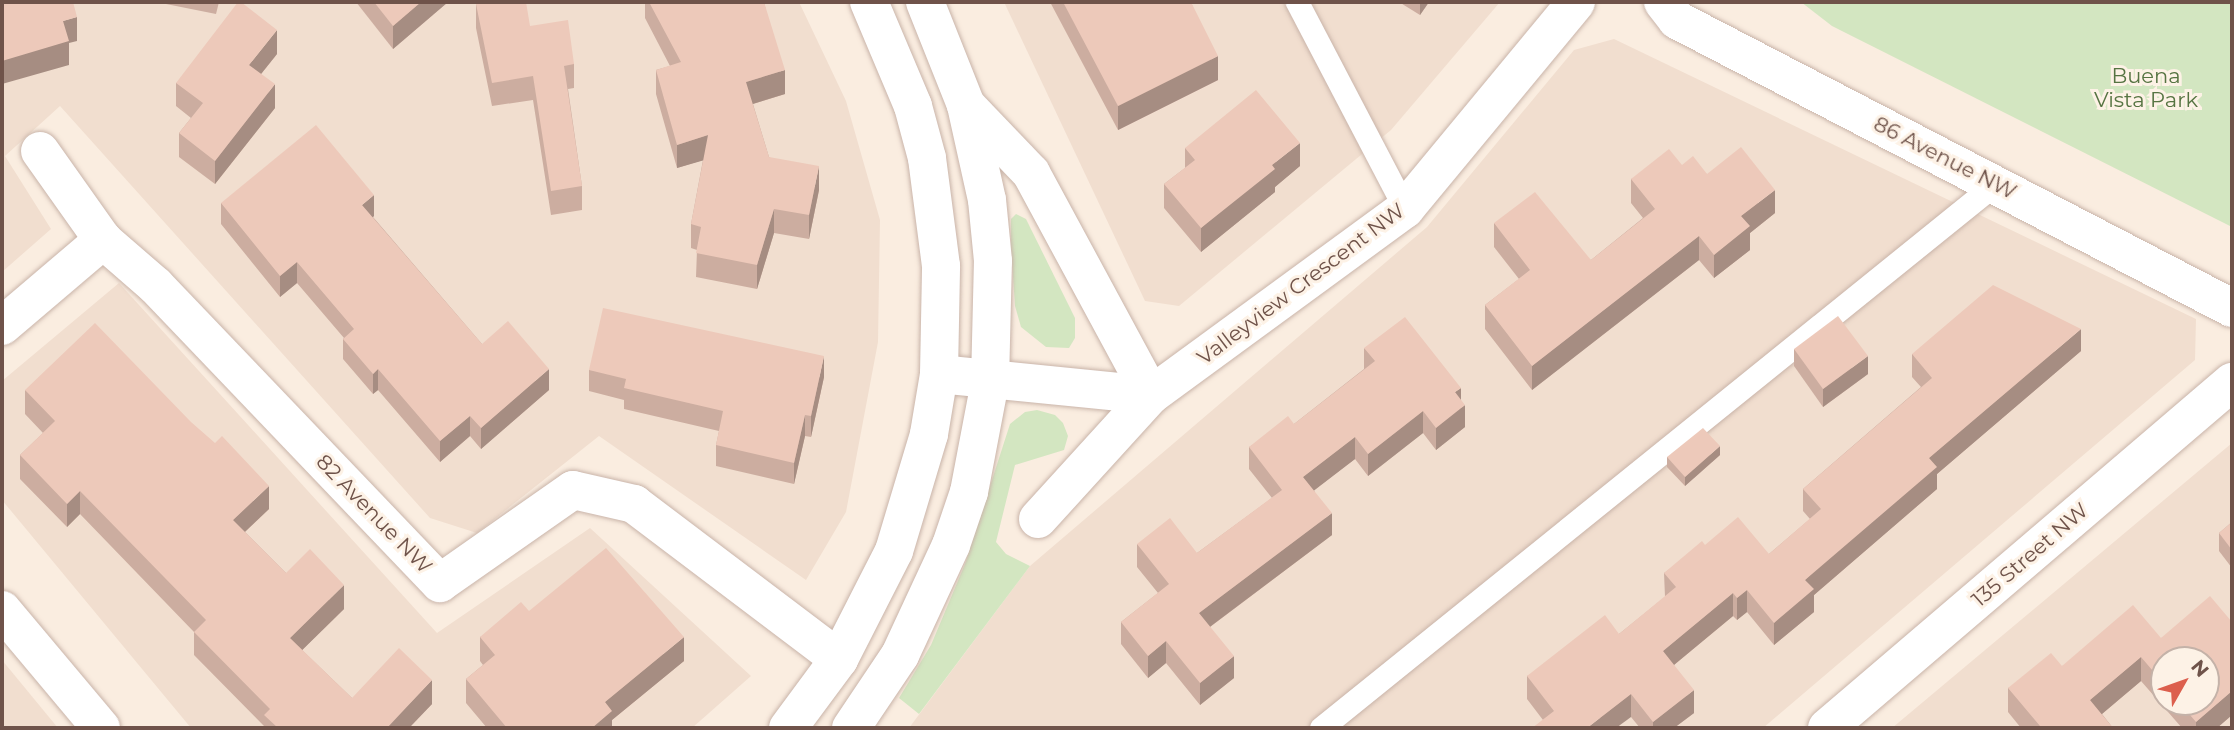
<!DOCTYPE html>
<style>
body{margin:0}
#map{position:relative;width:2234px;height:730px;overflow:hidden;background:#faede0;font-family:Montserrat,sans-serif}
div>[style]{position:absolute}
.residential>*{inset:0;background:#f1decf}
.green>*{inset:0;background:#d3e6c1}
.roads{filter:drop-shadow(0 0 2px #c9b4a9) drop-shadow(0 0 2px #c9b4a9)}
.service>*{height:23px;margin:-11.5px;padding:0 11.5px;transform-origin:11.5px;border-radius:11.5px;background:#fff}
.minor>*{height:38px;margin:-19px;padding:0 19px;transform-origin:19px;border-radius:19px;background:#fff}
.tertiary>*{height:38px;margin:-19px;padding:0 19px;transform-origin:19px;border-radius:19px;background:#fff}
.wall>*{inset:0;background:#ccada0}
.shaded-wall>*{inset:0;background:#a68d82}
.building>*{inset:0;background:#edc9ba}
span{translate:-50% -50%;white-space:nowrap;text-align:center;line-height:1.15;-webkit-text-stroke:6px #fdf2e6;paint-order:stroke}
.park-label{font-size:21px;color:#567442}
.street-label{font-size:21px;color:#6f534a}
.frame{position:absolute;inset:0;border:4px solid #6f534a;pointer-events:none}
.north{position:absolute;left:2150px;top:646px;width:70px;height:70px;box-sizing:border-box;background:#fdf2e6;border:2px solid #c4b2a8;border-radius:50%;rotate:50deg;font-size:19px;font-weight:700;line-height:28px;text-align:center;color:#6f534a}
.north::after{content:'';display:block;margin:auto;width:24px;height:32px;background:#dc5f4d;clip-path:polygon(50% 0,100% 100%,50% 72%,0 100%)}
</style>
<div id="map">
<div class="residential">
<i style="clip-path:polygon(2px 2px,799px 2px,846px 101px,880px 220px,878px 342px,846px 512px,806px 580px,599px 436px,477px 533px,430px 518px,60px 106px,5px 156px,51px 229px,2px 272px)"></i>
<i style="clip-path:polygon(1004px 2px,1500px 2px,1391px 130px,1179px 306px,1145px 301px)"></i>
<i style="clip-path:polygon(1614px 39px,2196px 319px,2195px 360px,1763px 728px,909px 728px,1030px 566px,1427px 227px,1574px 50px)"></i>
<i style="clip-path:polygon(119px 283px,437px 633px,590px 528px,751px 676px,692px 728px,191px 728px,2px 500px,2px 381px)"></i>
<i style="clip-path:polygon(evenodd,2232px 443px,2232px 728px,1892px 728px,2232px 443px,2164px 660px,2206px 660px,2206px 702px,2164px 702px,2164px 660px)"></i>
<i style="clip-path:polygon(2px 660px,58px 728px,2px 728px)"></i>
</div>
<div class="green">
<i style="clip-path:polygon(1801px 2px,2232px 2px,2232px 227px,1832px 26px)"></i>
<i style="clip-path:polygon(1016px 214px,1026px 219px,1075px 318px,1075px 338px,1069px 348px,1046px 347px,1021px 327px,1015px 306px,1011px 246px,1011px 219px)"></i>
<i style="clip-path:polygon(1037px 410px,1055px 415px,1063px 423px,1068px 436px,1064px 450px,1015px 465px,996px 542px,1006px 554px,1030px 566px,919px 714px,899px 698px,931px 645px,965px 564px,1010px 424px,1025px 412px)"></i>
</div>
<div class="roads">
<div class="service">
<i style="left:1297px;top:2px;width:233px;rotate:62.4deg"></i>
<i style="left:1321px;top:728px;width:866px;rotate:-38.91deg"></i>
</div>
<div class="minor">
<i style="left:1663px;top:2px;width:23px;rotate:52deg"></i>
<i style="left:1677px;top:20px;width:625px;rotate:27.43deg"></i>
<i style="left:966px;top:105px;width:94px;rotate:46.3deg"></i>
<i style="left:1031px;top:173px;width:252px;rotate:61.6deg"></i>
<i style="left:40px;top:151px;width:109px;rotate:54.7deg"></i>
<i style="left:103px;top:240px;width:70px;rotate:41deg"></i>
<i style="left:156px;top:286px;width:411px;rotate:46.3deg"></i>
<i style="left:440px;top:583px;width:162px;rotate:-35deg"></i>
<i style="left:573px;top:490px;width:63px;rotate:12.9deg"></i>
<i style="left:634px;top:504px;width:257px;rotate:37.1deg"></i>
<i style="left:2px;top:326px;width:133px;rotate:-40.4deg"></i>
<i style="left:939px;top:374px;width:213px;rotate:5.7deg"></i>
<i style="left:1038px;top:519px;width:168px;rotate:-47.7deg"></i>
<i style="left:1151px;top:395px;width:315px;rotate:-36.2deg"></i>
<i style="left:1405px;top:209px;width:268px;rotate:-50.4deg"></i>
<i style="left:2px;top:610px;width:154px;rotate:50deg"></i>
<i style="left:1827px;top:728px;width:533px;rotate:-40.51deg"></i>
</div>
<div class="tertiary">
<i style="left:788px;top:728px;width:86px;rotate:-53.5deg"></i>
<i style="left:839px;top:659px;width:121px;rotate:-63deg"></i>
<i style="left:894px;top:551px;width:122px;rotate:-73.3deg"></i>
<i style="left:929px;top:434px;width:61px;rotate:-80.5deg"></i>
<i style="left:939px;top:374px;width:108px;rotate:-88.9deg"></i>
<i style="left:941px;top:266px;width:109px;rotate:-97.4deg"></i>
<i style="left:927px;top:158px;width:54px;rotate:-105.1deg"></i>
<i style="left:913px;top:106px;width:113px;rotate:-112.9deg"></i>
<i style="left:851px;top:728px;width:88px;rotate:-56.1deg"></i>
<i style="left:900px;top:655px;width:121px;rotate:-65.1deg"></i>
<i style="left:951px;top:545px;width:56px;rotate:-71.2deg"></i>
<i style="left:969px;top:492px;width:112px;rotate:-79.2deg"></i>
<i style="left:990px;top:382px;width:121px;rotate:-88.6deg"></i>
<i style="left:993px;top:261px;width:61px;rotate:-95.6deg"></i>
<i style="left:987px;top:200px;width:97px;rotate:-102.5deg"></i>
<i style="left:966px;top:105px;width:111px;rotate:-111.7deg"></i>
</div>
</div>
<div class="wall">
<i style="clip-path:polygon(156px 2px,219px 2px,216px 14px)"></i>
<i style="clip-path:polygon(356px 2px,448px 2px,393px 49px)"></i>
<i style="clip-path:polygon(645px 2px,764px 2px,785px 94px,753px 104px,769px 157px,819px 190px,809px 239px,774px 233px,757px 289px,696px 277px,697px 250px,691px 248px,691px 224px,703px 160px,677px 168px,656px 94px,656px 70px,670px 66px,645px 18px)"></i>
<i style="clip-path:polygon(1050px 2px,1191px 2px,1218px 80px,1118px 130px)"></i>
<i style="clip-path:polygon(1399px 2px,1429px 2px,1420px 15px)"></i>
<i style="clip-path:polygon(476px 4px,530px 26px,574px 64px,574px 88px,568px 89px,582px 186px,582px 210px,551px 215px,533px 100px,492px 106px,476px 28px)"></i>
<i style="clip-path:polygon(277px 54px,261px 74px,275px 108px,215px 184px,179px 157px,179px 133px,191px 118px,176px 106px,176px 83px)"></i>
<i style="clip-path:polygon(1185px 148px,1300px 166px,1275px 187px,1275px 192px,1201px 252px,1164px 208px,1164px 184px,1185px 168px)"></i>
<i style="clip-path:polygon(1682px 165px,1707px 174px,1775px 213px,1750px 233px,1750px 250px,1714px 278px,1699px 260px,1532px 390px,1485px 329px,1485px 305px,1519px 279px,1494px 247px,1494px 223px,1591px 260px,1643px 218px,1631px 203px,1631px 179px)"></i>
<i style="clip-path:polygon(221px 203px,374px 216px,373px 217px,482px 344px,549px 390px,481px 449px,470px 436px,440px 462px,378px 390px,373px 394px,343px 359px,343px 339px,344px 338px,297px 283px,280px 297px,221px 224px)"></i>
<i style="clip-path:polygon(1364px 348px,1461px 400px,1465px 427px,1436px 450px,1423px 433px,1368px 476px,1355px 459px,1314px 490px,1332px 535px,1210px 627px,1234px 678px,1200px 705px,1166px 663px,1148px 678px,1121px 644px,1121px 622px,1158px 593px,1137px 567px,1137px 544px,1197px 553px,1272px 498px,1249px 469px,1249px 447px,1294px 424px,1364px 369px)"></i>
<i style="clip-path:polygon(1794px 349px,1868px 374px,1823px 407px,1794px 366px)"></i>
<i style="clip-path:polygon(2081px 351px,1937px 474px,1937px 489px,1814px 595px,1814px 612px,1774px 645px,1747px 612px,1737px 620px,1733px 616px,1674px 665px,1694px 713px,1674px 728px,1640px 728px,1631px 717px,1543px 720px,1527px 699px,1527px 676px,1619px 634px,1665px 597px,1664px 573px,1705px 545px,1769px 554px,1810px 519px,1803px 511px,1803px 489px,1921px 387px,1912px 377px,1912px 354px)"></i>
<i style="clip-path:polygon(589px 370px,824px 377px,811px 437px,805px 436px,794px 484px,716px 466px,716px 445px,719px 431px,624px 409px,624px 400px,589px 391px)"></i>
<i style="clip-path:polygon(25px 390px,269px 509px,245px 532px,286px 573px,344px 609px,302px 650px,352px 698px,432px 704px,409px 728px,264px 728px,264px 726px,194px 655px,194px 632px,80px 514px,67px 527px,20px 479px,20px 455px,43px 433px,25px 414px)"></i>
<i style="clip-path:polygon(1720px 455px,1685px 486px,1667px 467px,1667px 457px)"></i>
<i style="clip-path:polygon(2232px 522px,2232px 568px,2219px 551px,2219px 533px)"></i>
<i style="clip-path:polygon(529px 611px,684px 661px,612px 720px,612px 728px,487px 728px,466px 703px,466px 679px,483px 665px,480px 661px,480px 637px)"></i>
<i style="clip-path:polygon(evenodd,2232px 622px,2232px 715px,2217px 728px,2182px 728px,2141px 681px,2102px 714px,2113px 728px,2021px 728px,2008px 712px,2008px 688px,2062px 666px,2161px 638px,2232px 622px,2164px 660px,2206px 702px,2164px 702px,2164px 660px)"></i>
</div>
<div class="shaded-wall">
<i style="clip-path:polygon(421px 2px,448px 2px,393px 49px,393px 26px)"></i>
<i style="clip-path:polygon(1420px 2px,1429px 2px,1420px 15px)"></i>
<i style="clip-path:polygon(77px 17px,77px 41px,69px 43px,69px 65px,2px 84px,2px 61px,63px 21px)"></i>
<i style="clip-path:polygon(277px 30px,277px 54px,249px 89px,249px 65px)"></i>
<i style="clip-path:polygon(1218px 56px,1218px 80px,1118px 130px,1118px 106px)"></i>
<i style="clip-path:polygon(785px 70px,785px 94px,746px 106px,746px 82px)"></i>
<i style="clip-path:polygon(275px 84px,275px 108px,215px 184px,215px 161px)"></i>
<i style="clip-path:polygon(708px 135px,708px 159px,677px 168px,677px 145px)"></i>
<i style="clip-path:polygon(1300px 143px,1300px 166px,1275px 187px,1275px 192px,1201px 252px,1201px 228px,1272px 165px)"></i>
<i style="clip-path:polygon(819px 166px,819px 190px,809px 239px,809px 215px)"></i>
<i style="clip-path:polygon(1775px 190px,1775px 213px,1750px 233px,1750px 250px,1714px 278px,1714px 255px,1741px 216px)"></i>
<i style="clip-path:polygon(374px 195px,374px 216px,362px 226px,362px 205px)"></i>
<i style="clip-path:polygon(774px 209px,774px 233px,757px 289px,757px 265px)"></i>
<i style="clip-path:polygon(1699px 236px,1699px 260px,1532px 390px,1532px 366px)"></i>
<i style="clip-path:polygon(297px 262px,297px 283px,280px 297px,280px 276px)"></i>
<i style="clip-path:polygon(2081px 329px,2081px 351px,1937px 474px,1937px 489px,1814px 595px,1814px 612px,1774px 645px,1774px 623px,1805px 580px,1929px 458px)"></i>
<i style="clip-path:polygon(824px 356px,824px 377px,811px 437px,811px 416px)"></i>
<i style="clip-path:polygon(1868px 356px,1868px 374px,1823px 407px,1823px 389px)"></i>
<i style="clip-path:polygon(378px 369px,378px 390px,373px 394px,373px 374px)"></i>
<i style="clip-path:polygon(549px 369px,549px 390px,481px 449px,481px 428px)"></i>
<i style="clip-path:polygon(1461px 388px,1461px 408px,1465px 405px,1465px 427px,1436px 450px,1436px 428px,1455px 392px)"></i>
<i style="clip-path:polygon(1423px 411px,1423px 433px,1368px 476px,1368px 454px)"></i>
<i style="clip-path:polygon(805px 415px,805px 436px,794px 484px,794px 463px)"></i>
<i style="clip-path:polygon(470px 416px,470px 436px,440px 462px,440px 441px)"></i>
<i style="clip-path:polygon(1355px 437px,1355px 459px,1303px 499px,1303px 477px)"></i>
<i style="clip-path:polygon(1720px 446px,1720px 455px,1685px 486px,1685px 477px)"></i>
<i style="clip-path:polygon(269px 486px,269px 509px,233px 543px,233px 520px)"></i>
<i style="clip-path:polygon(80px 491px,80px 514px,67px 527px,67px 504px)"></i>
<i style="clip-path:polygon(1332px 513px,1332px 535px,1199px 635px,1199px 613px)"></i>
<i style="clip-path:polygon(344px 585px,344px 609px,290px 662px,290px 638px)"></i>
<i style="clip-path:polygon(1747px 590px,1747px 612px,1737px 620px,1737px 598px)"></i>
<i style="clip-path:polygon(1733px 593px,1733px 616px,1663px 674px,1663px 651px)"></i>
<i style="clip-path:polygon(684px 637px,684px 661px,612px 720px,612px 728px,592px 728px,605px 702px)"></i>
<i style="clip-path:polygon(1166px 641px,1166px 663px,1148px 678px,1148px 656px)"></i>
<i style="clip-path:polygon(1234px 656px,1234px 678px,1200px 705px,1200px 683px)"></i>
<i style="clip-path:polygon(2141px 657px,2141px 681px,2090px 724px,2090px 700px)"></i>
<i style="clip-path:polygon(432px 680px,432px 704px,409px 728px,386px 728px)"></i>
<i style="clip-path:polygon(1694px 690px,1694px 713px,1674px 728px,1653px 728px,1653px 722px)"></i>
<i style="clip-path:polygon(2232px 691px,2232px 715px,2217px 728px,2196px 728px,2196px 722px)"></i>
<i style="clip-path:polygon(1631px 694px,1631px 717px,1616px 728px,1587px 728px)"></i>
</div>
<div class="building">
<i style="clip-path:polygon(2px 2px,73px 2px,77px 17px,63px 21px,69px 41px,2px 61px)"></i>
<i style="clip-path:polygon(238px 2px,241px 2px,277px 30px,249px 65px,275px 84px,215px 161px,179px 133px,203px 103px,176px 83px)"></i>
<i style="clip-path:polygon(374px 2px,421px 2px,393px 26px)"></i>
<i style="clip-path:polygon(490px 2px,526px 2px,530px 26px,568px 20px,574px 64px,564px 66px,582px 186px,551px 191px,533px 76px,492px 83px,476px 4px)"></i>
<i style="clip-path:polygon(649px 2px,764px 2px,785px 70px,746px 82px,769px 157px,819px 166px,809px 215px,774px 209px,757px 265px,696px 253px,701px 227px,691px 224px,708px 135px,677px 145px,656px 70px,681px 62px)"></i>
<i style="clip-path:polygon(1063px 2px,1191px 2px,1218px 56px,1118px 106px)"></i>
<i style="clip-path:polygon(1256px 90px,1300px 143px,1272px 165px,1275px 169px,1201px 228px,1164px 184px,1195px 160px,1185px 148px)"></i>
<i style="clip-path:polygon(316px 125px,374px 195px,362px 205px,482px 344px,508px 321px,549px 369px,481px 428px,470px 416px,440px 441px,378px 369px,373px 374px,343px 339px,354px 329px,297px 262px,280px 276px,221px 203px)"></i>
<i style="clip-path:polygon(1741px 147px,1775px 190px,1741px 216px,1750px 226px,1714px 255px,1699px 236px,1532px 366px,1485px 305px,1530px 270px,1494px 223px,1535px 192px,1591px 260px,1655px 209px,1631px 179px,1669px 149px,1682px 165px,1693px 156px,1707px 174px)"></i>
<i style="clip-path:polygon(1993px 285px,2081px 329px,1929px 458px,1937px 467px,1805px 580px,1814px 589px,1774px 623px,1747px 590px,1737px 598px,1733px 593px,1663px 651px,1694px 690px,1653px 722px,1631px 694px,1587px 728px,1532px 728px,1554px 711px,1527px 676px,1605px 615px,1619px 634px,1676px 587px,1664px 573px,1702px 541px,1705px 545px,1738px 517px,1769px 554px,1821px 509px,1803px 489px,1932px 378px,1912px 354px)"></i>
<i style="clip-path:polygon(603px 308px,824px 356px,811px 416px,805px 415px,794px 463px,716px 445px,723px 411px,624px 388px,626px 379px,589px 370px)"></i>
<i style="clip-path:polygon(1838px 316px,1868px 356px,1823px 389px,1794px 349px)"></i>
<i style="clip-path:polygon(1405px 317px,1461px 388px,1455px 392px,1465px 405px,1436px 428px,1423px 411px,1368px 454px,1355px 437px,1303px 477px,1332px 513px,1199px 613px,1234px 656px,1200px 683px,1166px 641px,1148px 656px,1121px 622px,1169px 584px,1137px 544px,1170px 518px,1197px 553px,1282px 490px,1249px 447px,1288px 416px,1294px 424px,1375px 361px,1364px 348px)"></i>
<i style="clip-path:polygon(95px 323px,191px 422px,215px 443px,222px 436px,269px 486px,233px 520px,286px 573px,310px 549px,344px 585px,290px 638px,352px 698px,399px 648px,432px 680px,387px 728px,278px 728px,264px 715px,270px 709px,194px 632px,206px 620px,80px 491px,67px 504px,20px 455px,55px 421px,25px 390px)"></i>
<i style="clip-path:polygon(1703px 428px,1720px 446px,1685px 477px,1667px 457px)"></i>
<i style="clip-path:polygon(2232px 522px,2232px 550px,2219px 533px)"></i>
<i style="clip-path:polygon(606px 548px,684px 637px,605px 702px,612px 711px,592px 728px,507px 728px,466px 679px,495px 655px,480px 637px,521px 602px,529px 611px)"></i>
<i style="clip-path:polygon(2210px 596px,2232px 622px,2232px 691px,2196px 722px,2179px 702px,2206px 702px,2206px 660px,2164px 660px,2164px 684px,2141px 657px,2090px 700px,2113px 728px,2037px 728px,2040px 726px,2008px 688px,2051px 653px,2062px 666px,2133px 605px,2161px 638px)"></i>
</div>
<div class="park-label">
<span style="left:2146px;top:88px">Buena<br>Vista Park</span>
</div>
<div class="street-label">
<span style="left:1945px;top:158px;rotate:27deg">86 Avenue NW</span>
<span style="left:1301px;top:284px;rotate:-37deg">Valleyview Crescent NW</span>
<span style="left:374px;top:514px;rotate:46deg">82 Avenue NW</span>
<span style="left:2030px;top:555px;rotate:-41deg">135 Street NW</span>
</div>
<div class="frame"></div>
<div class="north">N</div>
</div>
